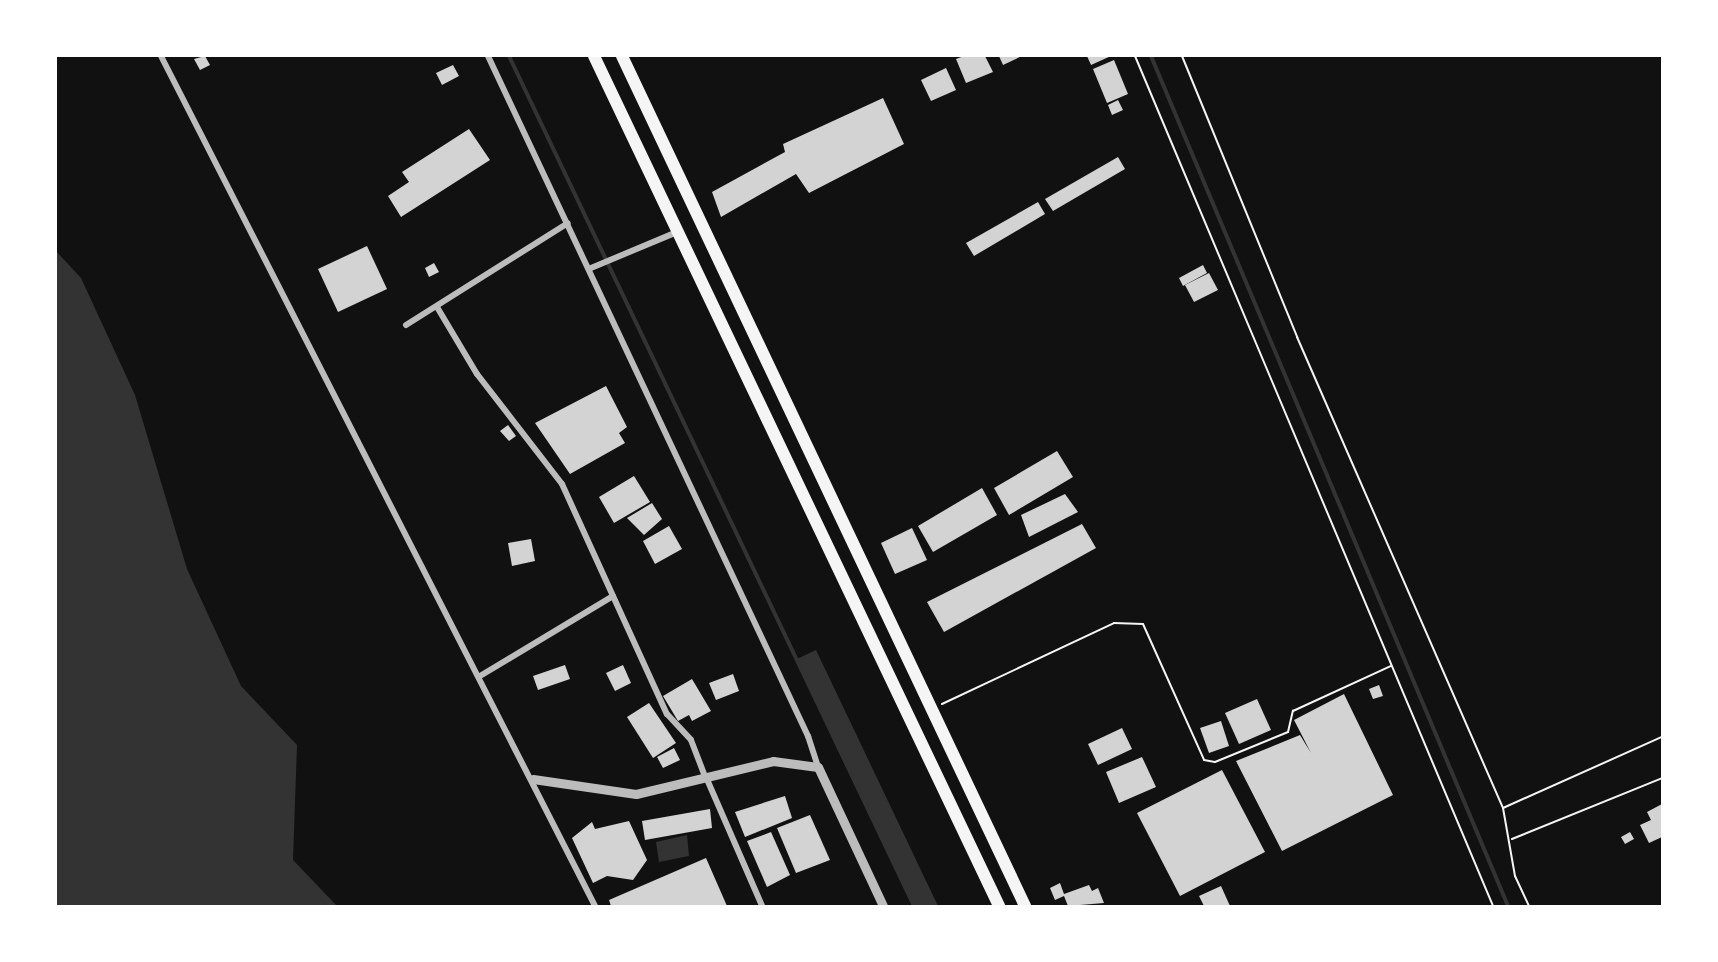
<!DOCTYPE html>
<style>
body{margin:0}
#map{position:relative;width:1718px;height:962px;overflow:hidden;background:#111;font-family:"Sofia Sans Condensed",sans-serif}
div>[style]{position:absolute}
.water>*{inset:0;background:#333}
.stream>*{height:4px;margin:-2px;padding:0 2px;transform-origin:2px;border-radius:2px;background:#333}
.building>*{inset:0;background:#d3d3d3}
.path>*{height:2px;margin:-1px;padding:0 1px;transform-origin:1px;border-radius:1px;background:#f5f5f5}
.minor>*{height:6px;margin:-3px;padding:0 3px;transform-origin:3px;border-radius:3px;background:#bcbcbc}
.tertiary>*{height:9px;margin:-4.5px;padding:0 4.5px;transform-origin:4.5px;border-radius:4.5px;background:#bcbcbc}
.primary>*{height:12px;margin:-6px;padding:0 6px;transform-origin:6px;border-radius:6px;background:#f5f5f5}
span{translate:-50% -50%;white-space:nowrap;text-align:center;line-height:1.15;-webkit-text-stroke:4.5px #fff;paint-order:stroke}
.frame{position:absolute;inset:0;border:57px solid #fff;pointer-events:none}
</style>
<div id="map">
<div class="water">
<i style="clip-path:polygon(56px 251px,81px 278px,135px 395px,187px 569px,241px 686px,297px 745px,293px 860px,337px 906px,56px 906px)"></i>
<i style="clip-path:polygon(816px 650px,938px 906px,914px 906px,797px 659px)"></i>
<i style="clip-path:polygon(687px 835px,689px 856px,659px 862px,656px 842px)"></i>
</div>
<div class="stream">
<i style="left:509px;top:56px;width:942px;rotate:64.52deg"></i>
<i style="left:1151px;top:56px;width:922px;rotate:67.22deg"></i>
</div>
<div class="building">
<i style="clip-path:polygon(205px 56px,210px 65px,200px 70px,194px 59px)"></i>
<i style="clip-path:polygon(964px 56px,985px 56px,993px 72px,966px 83px,956px 59px)"></i>
<i style="clip-path:polygon(999px 56px,1022px 56px,1003px 65px)"></i>
<i style="clip-path:polygon(1087px 56px,1111px 56px,1091px 65px)"></i>
<i style="clip-path:polygon(1114px 60px,1128px 94px,1107px 103px,1093px 69px)"></i>
<i style="clip-path:polygon(453px 65px,459px 76px,442px 85px,436px 73px)"></i>
<i style="clip-path:polygon(946px 68px,956px 90px,931px 101px,921px 80px)"></i>
<i style="clip-path:polygon(883px 98px,904px 144px,809px 193px,796px 174px,721px 217px,712px 192px,785px 152px,783px 144px)"></i>
<i style="clip-path:polygon(1118px 100px,1123px 110px,1112px 115px,1108px 105px)"></i>
<i style="clip-path:polygon(469px 129px,490px 160px,401px 217px,388px 196px,409px 182px,402px 172px)"></i>
<i style="clip-path:polygon(1118px 157px,1125px 169px,1053px 211px,1045px 199px)"></i>
<i style="clip-path:polygon(1038px 202px,1045px 214px,974px 256px,966px 243px)"></i>
<i style="clip-path:polygon(367px 246px,387px 289px,338px 312px,318px 269px)"></i>
<i style="clip-path:polygon(434px 263px,439px 272px,429px 277px,425px 268px)"></i>
<i style="clip-path:polygon(1203px 265px,1207px 273px,1183px 286px,1179px 278px)"></i>
<i style="clip-path:polygon(1209px 273px,1218px 290px,1194px 302px,1185px 285px)"></i>
<i style="clip-path:polygon(606px 386px,627px 427px,619px 433px,625px 443px,570px 474px,535px 423px)"></i>
<i style="clip-path:polygon(508px 425px,516px 436px,509px 441px,500px 431px)"></i>
<i style="clip-path:polygon(1057px 451px,1073px 477px,1009px 515px,994px 488px)"></i>
<i style="clip-path:polygon(634px 476px,650px 502px,614px 523px,599px 497px)"></i>
<i style="clip-path:polygon(982px 488px,997px 515px,933px 552px,918px 526px)"></i>
<i style="clip-path:polygon(1065px 494px,1078px 512px,1029px 537px,1021px 515px)"></i>
<i style="clip-path:polygon(652px 503px,662px 519px,644px 535px,627px 518px)"></i>
<i style="clip-path:polygon(1082px 524px,1096px 548px,944px 632px,927px 602px)"></i>
<i style="clip-path:polygon(669px 526px,682px 549px,655px 564px,643px 541px)"></i>
<i style="clip-path:polygon(912px 528px,927px 560px,895px 574px,881px 543px)"></i>
<i style="clip-path:polygon(531px 539px,535px 561px,512px 566px,508px 543px)"></i>
<i style="clip-path:polygon(565px 665px,570px 679px,538px 690px,533px 676px)"></i>
<i style="clip-path:polygon(623px 665px,631px 683px,615px 691px,606px 673px)"></i>
<i style="clip-path:polygon(733px 674px,739px 691px,716px 700px,709px 683px)"></i>
<i style="clip-path:polygon(692px 679px,711px 711px,692px 721px,689px 715px,678px 721px,663px 696px)"></i>
<i style="clip-path:polygon(1379px 685px,1383px 696px,1373px 699px,1369px 689px)"></i>
<i style="clip-path:polygon(1344px 694px,1393px 795px,1282px 851px,1236px 761px,1300px 735px,1311px 753px,1294px 720px)"></i>
<i style="clip-path:polygon(1257px 699px,1271px 730px,1239px 744px,1225px 713px)"></i>
<i style="clip-path:polygon(649px 703px,676px 743px,653px 758px,627px 717px)"></i>
<i style="clip-path:polygon(1221px 721px,1229px 746px,1209px 753px,1200px 728px)"></i>
<i style="clip-path:polygon(1122px 728px,1132px 749px,1098px 765px,1088px 744px)"></i>
<i style="clip-path:polygon(674px 748px,680px 760px,663px 768px,657px 757px)"></i>
<i style="clip-path:polygon(1142px 757px,1156px 787px,1119px 803px,1106px 772px)"></i>
<i style="clip-path:polygon(1222px 770px,1265px 852px,1180px 896px,1137px 813px)"></i>
<i style="clip-path:polygon(785px 796px,792px 818px,745px 837px,735px 812px)"></i>
<i style="clip-path:polygon(1662px 804px,1662px 837px,1649px 843px,1640px 825px,1651px 820px,1647px 812px)"></i>
<i style="clip-path:polygon(710px 809px,712px 828px,645px 840px,642px 821px)"></i>
<i style="clip-path:polygon(810px 815px,830px 860px,796px 873px,777px 828px)"></i>
<i style="clip-path:polygon(629px 821px,647px 860px,633px 880px,607px 876px,593px 883px,572px 838px,592px 822px,595px 829px)"></i>
<i style="clip-path:polygon(771px 832px,790px 875px,767px 887px,747px 841px)"></i>
<i style="clip-path:polygon(1630px 832px,1634px 839px,1625px 844px,1621px 837px)"></i>
<i style="clip-path:polygon(706px 858px,727px 906px,611px 906px,609px 900px)"></i>
<i style="clip-path:polygon(1060px 883px,1064px 894px,1089px 885px,1092px 891px,1098px 888px,1104px 903px,1068px 906px,1064px 896px,1055px 900px,1050px 888px)"></i>
<i style="clip-path:polygon(1221px 886px,1230px 906px,1204px 906px,1199px 896px)"></i>
</div>
<div class="path">
<i style="left:1135px;top:56px;width:922px;rotate:67.16deg"></i>
<i style="left:1182px;top:56px;width:304px;rotate:67.7deg"></i>
<i style="left:1297px;top:337px;width:514px;rotate:66.38deg"></i>
<i style="left:1503px;top:808px;width:69px;rotate:80deg"></i>
<i style="left:1515px;top:876px;width:33px;rotate:65deg"></i>
<i style="left:942px;top:704px;width:190px;rotate:-25.2deg"></i>
<i style="left:1114px;top:623px;width:29px;rotate:2deg"></i>
<i style="left:1143px;top:624px;width:149px;rotate:65.8deg"></i>
<i style="left:1204px;top:760px;width:11px;rotate:10deg"></i>
<i style="left:1215px;top:762px;width:79px;rotate:-22.3deg"></i>
<i style="left:1288px;top:732px;width:22px;rotate:-77deg"></i>
<i style="left:1293px;top:711px;width:108px;rotate:-24.7deg"></i>
<i style="left:1503px;top:808px;width:174px;rotate:-24.1deg"></i>
<i style="left:1512px;top:839px;width:162px;rotate:-22.1deg"></i>
</div>
<div class="minor">
<i style="left:161px;top:56px;width:954px;rotate:62.95deg"></i>
<i style="left:488px;top:56px;width:752px;rotate:64.8deg"></i>
<i style="left:808px;top:736px;width:33px;rotate:72deg"></i>
<i style="left:591px;top:268px;width:93px;rotate:-22.7deg"></i>
<i style="left:437px;top:307px;width:78px;rotate:59.2deg"></i>
<i style="left:477px;top:374px;width:139px;rotate:52.3deg"></i>
<i style="left:562px;top:484px;width:253px;rotate:65.5deg"></i>
<i style="left:667px;top:714px;width:35px;rotate:47deg"></i>
<i style="left:691px;top:740px;width:40px;rotate:69deg"></i>
<i style="left:406px;top:325px;width:191px;rotate:-32.2deg"></i>
<i style="left:480px;top:676px;width:155px;rotate:-31deg"></i>
<i style="left:706px;top:777px;width:141px;rotate:66.5deg"></i>
</div>
<div class="tertiary">
<i style="left:533px;top:779px;width:104px;rotate:8.3deg"></i>
<i style="left:636px;top:794px;width:141px;rotate:-13.5deg"></i>
<i style="left:773px;top:761px;width:45px;rotate:7.6deg"></i>
<i style="left:818px;top:767px;width:153px;rotate:64.9deg"></i>
</div>
<div class="primary">
<i style="left:594px;top:56px;width:942px;rotate:64.52deg"></i>
<i style="left:622px;top:56px;width:941px;rotate:64.63deg"></i>
</div>
<div class="frame"></div>
</div>
